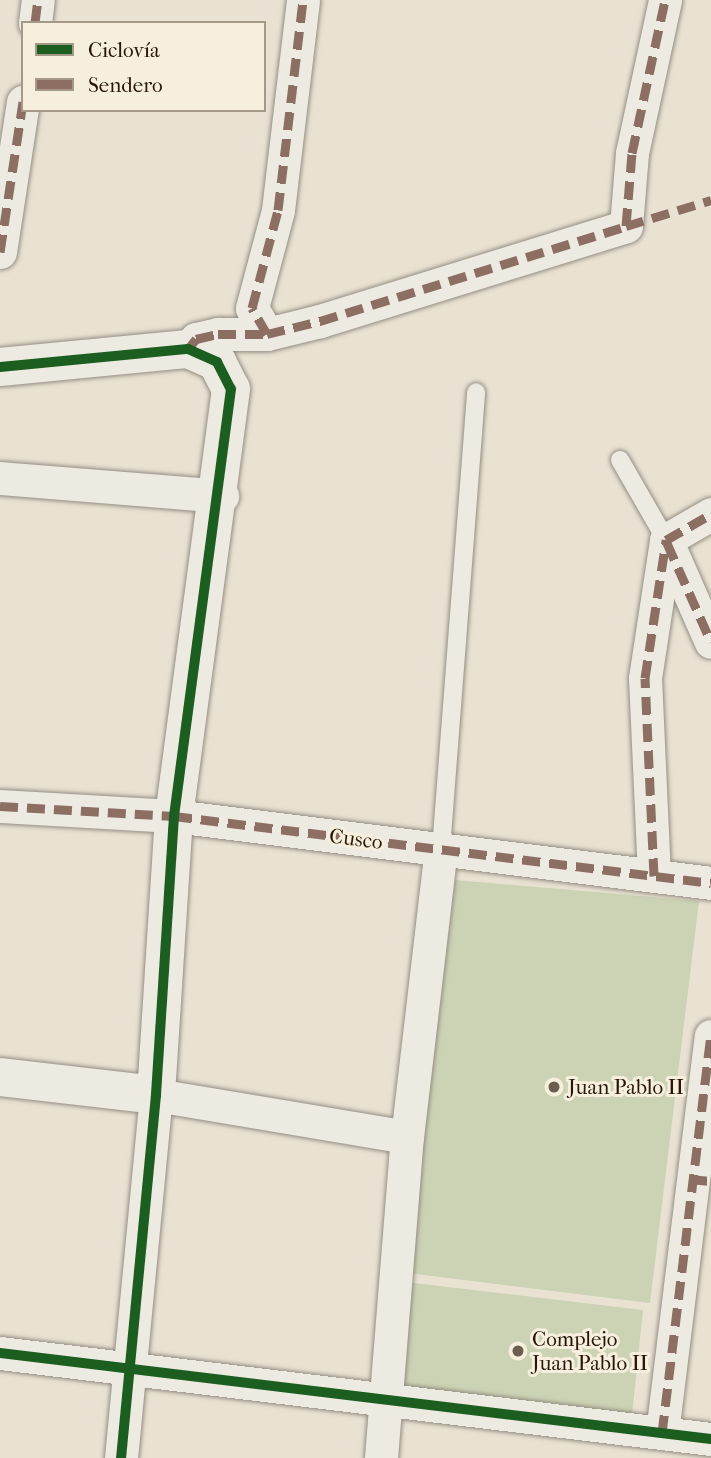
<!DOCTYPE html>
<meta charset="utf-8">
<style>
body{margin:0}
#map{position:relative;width:711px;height:1458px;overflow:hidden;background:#e9e2d3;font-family:"IM FELL French Canon",serif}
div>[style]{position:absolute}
.green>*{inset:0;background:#ccd3b4}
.roads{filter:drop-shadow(0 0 2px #948e83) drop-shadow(0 0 2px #948e83)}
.lane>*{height:18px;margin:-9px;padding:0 9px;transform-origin:9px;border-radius:9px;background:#edeae2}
.street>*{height:33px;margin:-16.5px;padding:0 16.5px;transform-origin:16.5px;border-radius:16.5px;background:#edeae2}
.secondary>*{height:38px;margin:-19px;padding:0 19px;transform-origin:19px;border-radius:19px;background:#edeae2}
.quiet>*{height:9px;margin-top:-4.5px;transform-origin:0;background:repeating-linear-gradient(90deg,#8d6e63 0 18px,transparent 0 27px)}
.cycleway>*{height:10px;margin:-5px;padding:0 5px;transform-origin:5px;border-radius:5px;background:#1b5e20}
.dots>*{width:19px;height:19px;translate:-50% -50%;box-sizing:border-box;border:4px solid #f6efdd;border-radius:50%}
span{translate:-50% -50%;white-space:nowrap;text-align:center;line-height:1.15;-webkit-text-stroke:6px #f6efdd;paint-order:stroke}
.street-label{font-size:21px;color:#281706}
.poi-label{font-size:21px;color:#281706}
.left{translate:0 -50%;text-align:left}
.legend{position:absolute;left:21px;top:21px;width:245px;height:91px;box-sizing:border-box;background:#f6efdd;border:2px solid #a49987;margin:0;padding:9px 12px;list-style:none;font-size:21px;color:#281706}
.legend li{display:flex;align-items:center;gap:14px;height:35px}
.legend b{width:35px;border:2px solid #a49987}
</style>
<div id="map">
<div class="green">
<i style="clip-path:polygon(455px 880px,699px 901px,650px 1303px,408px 1273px)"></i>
<i style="clip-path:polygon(405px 1282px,643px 1310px,632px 1415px,392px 1393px)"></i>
</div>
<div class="roads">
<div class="lane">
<i style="left:620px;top:460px;width:92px;rotate:60.1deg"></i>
<i style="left:441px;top:849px;width:458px;rotate:-85.6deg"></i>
</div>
<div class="street">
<i style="left:35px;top:23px;width:23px;rotate:-83deg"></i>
<i style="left:0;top:252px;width:152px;rotate:-81.3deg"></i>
<i style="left:267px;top:334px;width:30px;rotate:-120deg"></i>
<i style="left:252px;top:308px;width:101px;rotate:-75.1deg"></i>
<i style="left:278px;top:210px;width:211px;rotate:-83.2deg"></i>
<i style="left:188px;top:349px;width:13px;rotate:-51deg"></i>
<i style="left:196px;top:339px;width:23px;rotate:-13deg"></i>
<i style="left:218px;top:334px;width:49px"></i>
<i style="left:267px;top:334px;width:55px;rotate:-13.8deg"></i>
<i style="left:320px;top:321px;width:320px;rotate:-17.2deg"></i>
<i style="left:626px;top:226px;width:73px;rotate:-85.3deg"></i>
<i style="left:632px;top:153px;width:157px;rotate:-77.8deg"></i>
<i style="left:0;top:478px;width:223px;rotate:4.6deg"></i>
<i style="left:666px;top:540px;width:52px;rotate:-30deg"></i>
<i style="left:667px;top:542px;width:109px;rotate:66.3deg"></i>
<i style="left:0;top:806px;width:174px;rotate:3.3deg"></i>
<i style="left:174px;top:816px;width:541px;rotate:7.11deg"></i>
<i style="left:654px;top:876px;width:198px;rotate:-92.6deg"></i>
<i style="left:645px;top:678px;width:140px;rotate:-81.3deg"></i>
<i style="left:0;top:1353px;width:716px;rotate:6.9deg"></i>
<i style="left:662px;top:1433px;width:400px;rotate:-83deg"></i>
<i style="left:121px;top:1458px;width:365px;rotate:-84.5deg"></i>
<i style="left:156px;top:1095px;width:254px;rotate:9.5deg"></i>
<i style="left:381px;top:1458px;width:322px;rotate:-85.4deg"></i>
<i style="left:407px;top:1137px;width:290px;rotate:-83.3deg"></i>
</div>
<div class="secondary">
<i style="left:0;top:367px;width:189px;rotate:-5.5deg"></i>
<i style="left:188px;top:349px;width:32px;rotate:24deg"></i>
<i style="left:217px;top:362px;width:30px;rotate:63deg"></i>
<i style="left:231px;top:389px;width:431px;rotate:97.6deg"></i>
<i style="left:174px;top:816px;width:280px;rotate:93.7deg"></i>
<i style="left:156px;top:1095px;width:157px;rotate:-173.4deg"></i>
</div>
</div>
<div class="quiet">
<i style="left:35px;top:23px;width:23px;rotate:-83deg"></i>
<i style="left:626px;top:226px;width:89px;rotate:-17deg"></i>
<i style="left:0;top:252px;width:152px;rotate:-81.3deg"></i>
<i style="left:267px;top:334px;width:30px;rotate:-120deg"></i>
<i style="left:252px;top:308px;width:101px;rotate:-75.1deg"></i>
<i style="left:278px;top:210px;width:211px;rotate:-83.2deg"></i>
<i style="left:188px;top:349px;width:13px;rotate:-51deg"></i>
<i style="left:196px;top:339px;width:23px;rotate:-13deg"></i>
<i style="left:218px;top:334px;width:49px"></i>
<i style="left:267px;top:334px;width:55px;rotate:-13.8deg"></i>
<i style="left:320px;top:321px;width:320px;rotate:-17.2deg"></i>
<i style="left:626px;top:226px;width:73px;rotate:-85.3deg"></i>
<i style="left:632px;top:153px;width:157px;rotate:-77.8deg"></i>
<i style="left:666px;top:540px;width:52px;rotate:-30deg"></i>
<i style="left:667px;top:543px;width:108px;rotate:66deg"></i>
<i style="left:0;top:806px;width:174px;rotate:3.3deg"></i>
<i style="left:174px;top:816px;width:541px;rotate:7.11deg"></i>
<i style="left:654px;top:876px;width:198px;rotate:-92.6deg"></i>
<i style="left:645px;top:678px;width:140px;rotate:-81.3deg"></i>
<i style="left:689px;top:1179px;width:22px;rotate:5deg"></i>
<i style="left:662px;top:1433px;width:400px;rotate:-83deg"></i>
</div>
<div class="cycleway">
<i style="left:0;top:367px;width:189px;rotate:-5.5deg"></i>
<i style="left:188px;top:349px;width:32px;rotate:24deg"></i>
<i style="left:217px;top:362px;width:30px;rotate:63deg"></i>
<i style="left:231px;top:389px;width:431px;rotate:97.6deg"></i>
<i style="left:174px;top:816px;width:280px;rotate:93.7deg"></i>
<i style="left:156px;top:1095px;width:365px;rotate:95.5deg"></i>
<i style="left:0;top:1353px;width:716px;rotate:6.9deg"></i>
</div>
<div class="dots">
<i style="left:554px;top:1087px;background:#6c5e4e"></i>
<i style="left:518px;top:1351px;background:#6c5e4e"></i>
</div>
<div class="street-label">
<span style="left:356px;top:839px;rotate:7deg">Cusco</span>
</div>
<div class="poi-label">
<span class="left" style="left:568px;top:1087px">Juan Pablo II</span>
<span class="left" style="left:532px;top:1351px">Complejo<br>Juan Pablo II</span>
</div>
<ul class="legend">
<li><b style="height:9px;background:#1b5e20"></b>Ciclovía</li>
<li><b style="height:9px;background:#8d6e63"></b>Sendero</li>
</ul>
</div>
